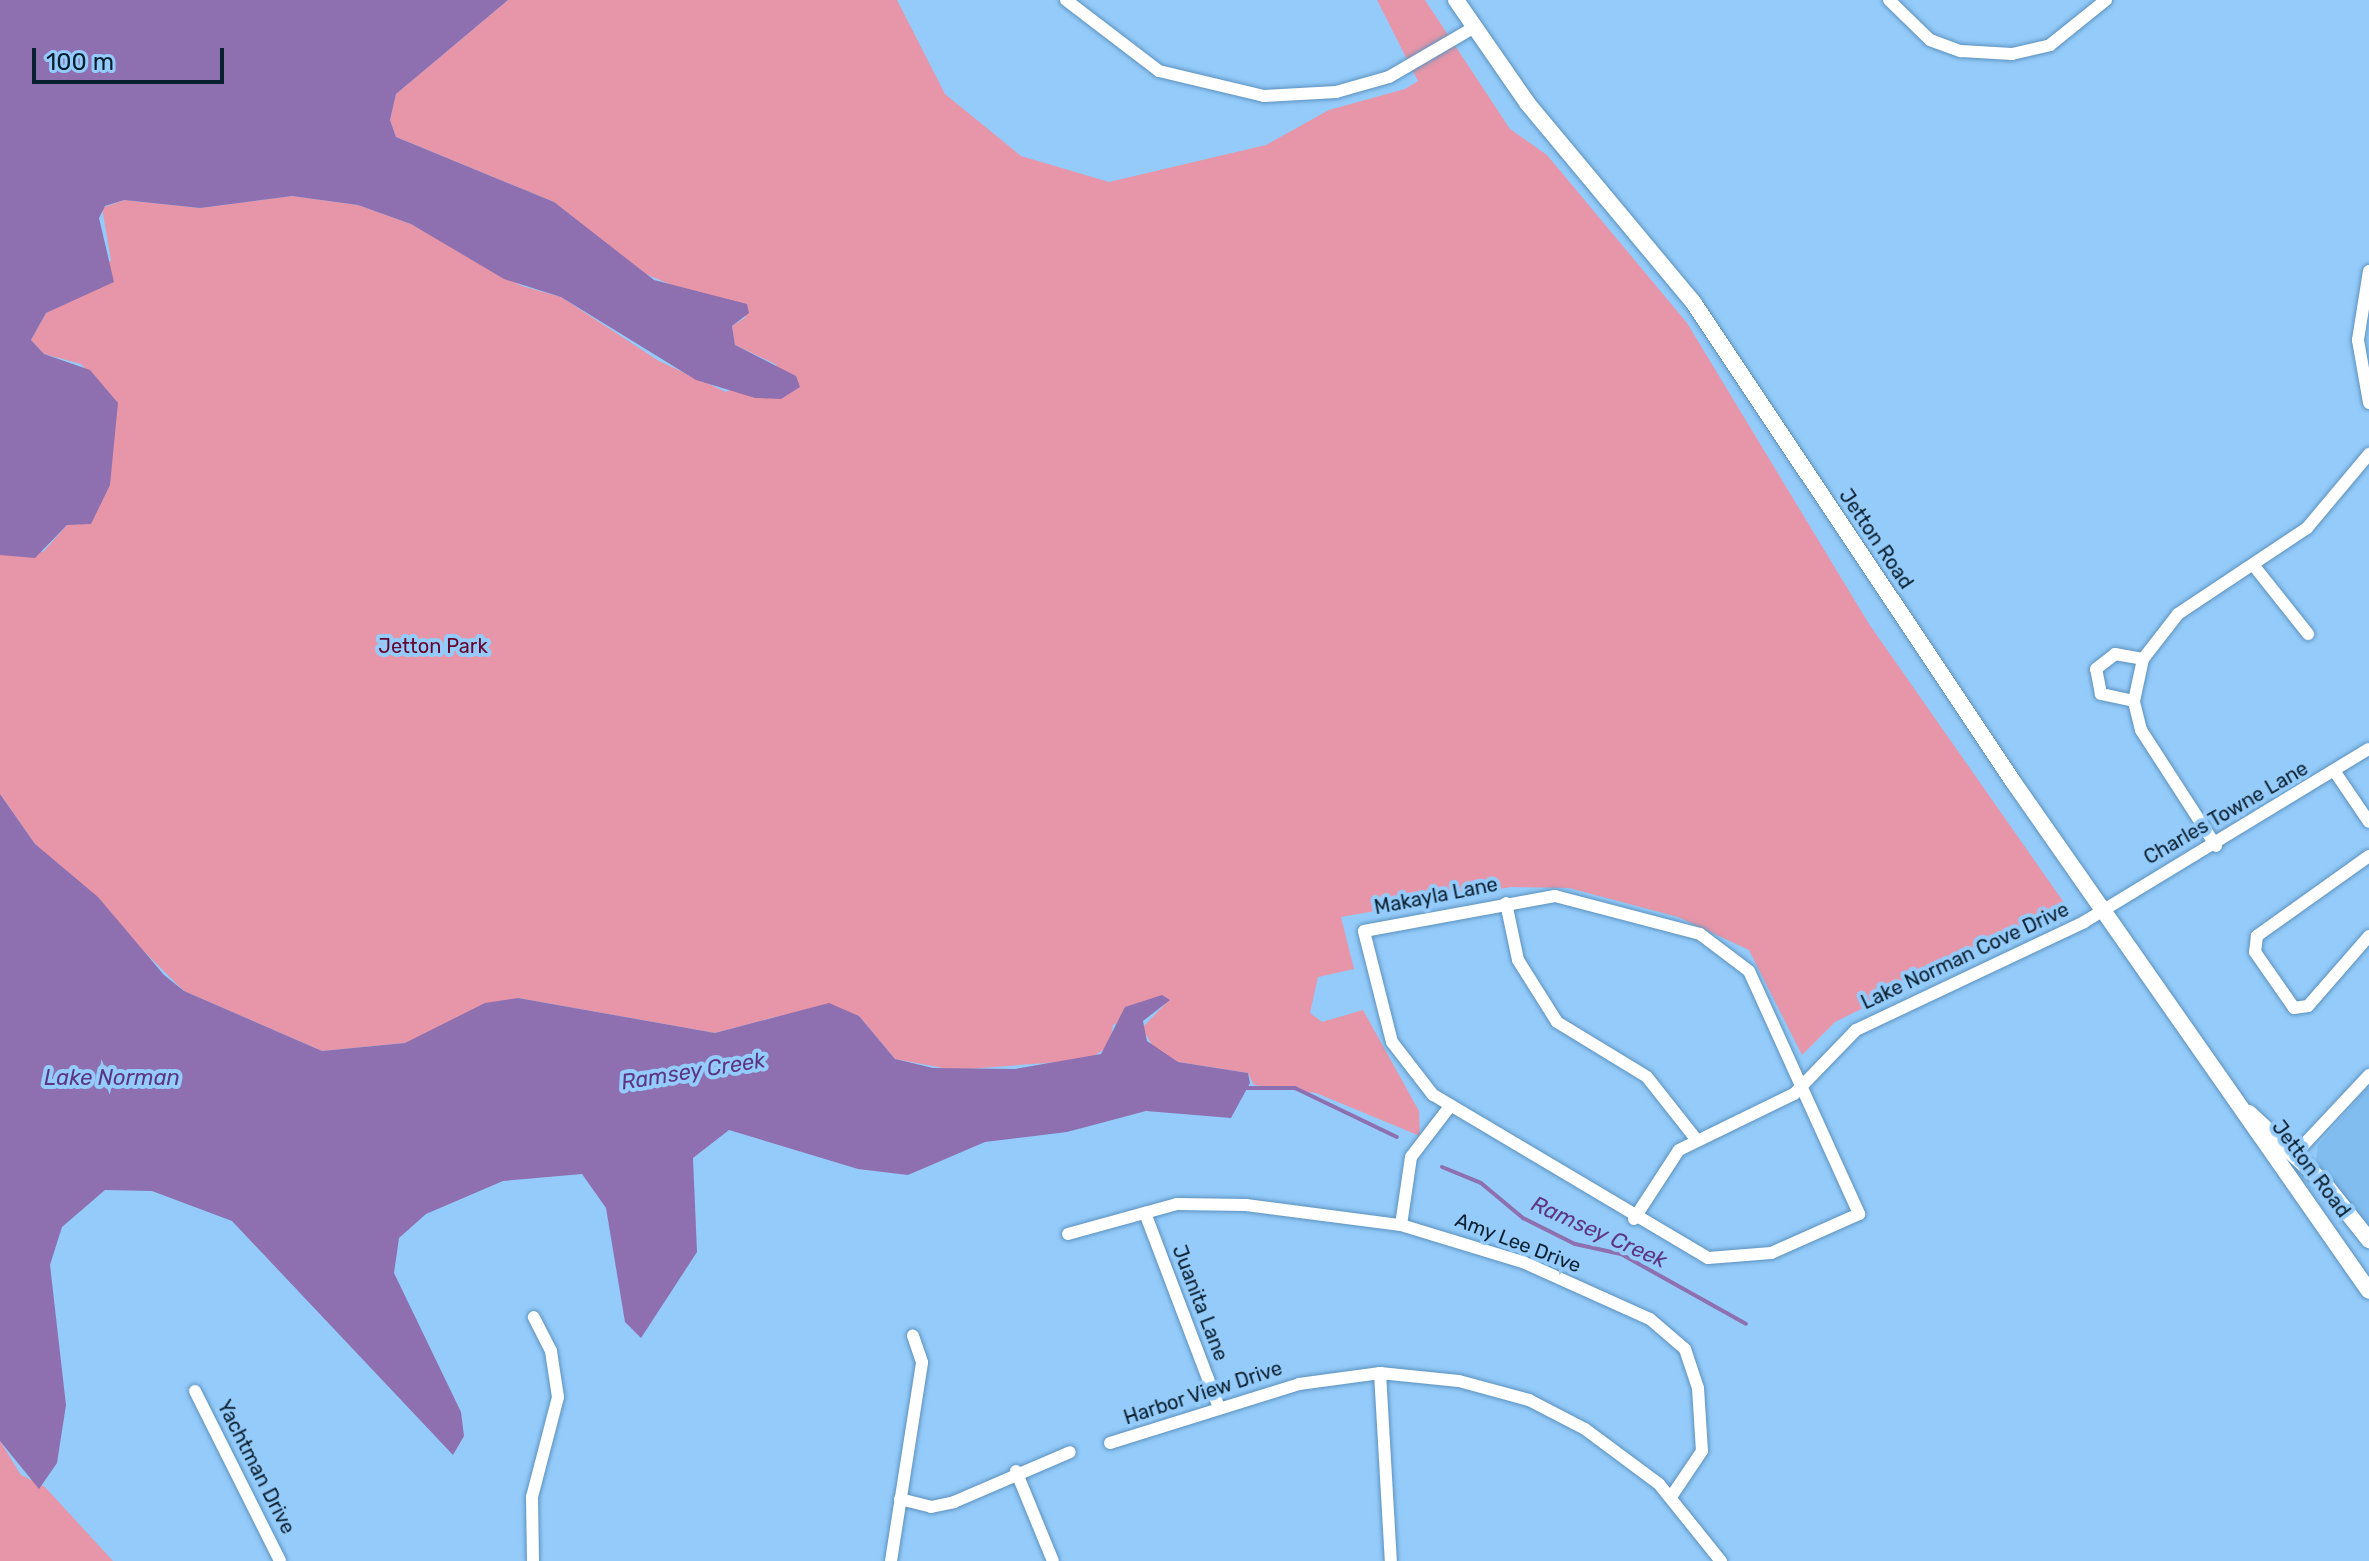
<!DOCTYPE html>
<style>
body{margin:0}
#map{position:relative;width:2369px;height:1561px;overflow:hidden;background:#94cbfa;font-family:Rubik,sans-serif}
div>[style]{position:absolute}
.built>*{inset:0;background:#82bdf0}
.green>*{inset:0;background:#e696a8}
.water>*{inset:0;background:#8e70b0}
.stream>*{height:4px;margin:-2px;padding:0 2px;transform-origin:2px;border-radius:2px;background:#8e70b0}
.roads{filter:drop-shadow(0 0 2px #5d92be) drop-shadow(0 0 2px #5d92be)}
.minor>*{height:12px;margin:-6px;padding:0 6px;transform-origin:6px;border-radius:6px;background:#fff}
.tertiary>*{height:16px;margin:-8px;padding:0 8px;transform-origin:8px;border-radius:8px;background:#fff}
span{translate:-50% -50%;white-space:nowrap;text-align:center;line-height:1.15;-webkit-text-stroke:8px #94cbfa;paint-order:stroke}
.street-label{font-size:20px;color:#0a2031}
.park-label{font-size:20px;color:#67052e}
.water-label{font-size:22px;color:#5c3583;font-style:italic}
.scale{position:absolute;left:32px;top:48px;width:192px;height:36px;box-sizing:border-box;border:4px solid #0a2031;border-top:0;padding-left:10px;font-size:24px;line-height:28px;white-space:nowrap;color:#0a2031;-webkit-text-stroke:6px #94cbfa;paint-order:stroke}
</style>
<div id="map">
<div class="built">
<i style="clip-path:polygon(2369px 1087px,2369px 1231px,2316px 1160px,2318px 1145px)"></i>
</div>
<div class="green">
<i style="clip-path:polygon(508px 0,897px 0,945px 94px,1021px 156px,1109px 182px,1266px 145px,1329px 110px,1405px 89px,1418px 81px,1377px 0,1425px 0,1510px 129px,1547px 155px,1687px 323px,1869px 624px,2067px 907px,1835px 1022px,1802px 1055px,1749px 950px,1678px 917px,1569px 888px,1511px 887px,1341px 917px,1354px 969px,1318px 977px,1310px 1013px,1322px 1022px,1363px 1010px,1419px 1111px,1420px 1136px,1316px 1093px,1254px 1085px,1248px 1073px,1178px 1062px,1154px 1048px,1142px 1028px,1169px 1000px,1113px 1025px,1109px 1046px,1088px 1060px,954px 1070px,895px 1059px,859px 1016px,779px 1016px,715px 1033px,518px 998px,405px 1043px,322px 1051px,184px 991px,35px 844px,0 794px,0 555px,43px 552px,67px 525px,114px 400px,81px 364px,44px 354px,31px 340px,46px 313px,79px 297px,111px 260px,102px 208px,124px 200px,200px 208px,292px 196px,358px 205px,411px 224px,522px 286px,561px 297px,659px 361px,726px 392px,777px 365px,735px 345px,732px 326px,746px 317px,634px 269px,554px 202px,396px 137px,390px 120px,396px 94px)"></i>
<i style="clip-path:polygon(0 1441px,21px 1475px,45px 1487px,113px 1561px,0 1561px)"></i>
</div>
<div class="water">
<i style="clip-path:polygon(0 0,508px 0,396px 94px,390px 120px,396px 137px,554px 202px,654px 280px,747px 304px,749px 313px,732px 326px,735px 345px,796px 376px,800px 387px,781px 399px,755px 398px,696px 380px,561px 297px,504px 279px,411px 224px,358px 205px,292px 196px,200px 208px,124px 200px,105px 206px,99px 218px,114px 282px,46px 313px,31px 340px,44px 354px,90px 370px,118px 403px,110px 485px,91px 524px,67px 525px,35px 558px,0 555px)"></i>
<i style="clip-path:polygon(0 794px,35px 844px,98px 897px,164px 975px,184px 991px,322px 1051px,405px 1043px,485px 1003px,518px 998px,715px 1033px,829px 1003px,859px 1016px,895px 1059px,933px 1068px,1015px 1069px,1101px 1054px,1125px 1007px,1162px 995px,1170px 1000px,1143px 1021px,1147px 1041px,1178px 1062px,1248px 1073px,1250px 1083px,1231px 1118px,1146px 1111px,1067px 1132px,985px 1142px,908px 1175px,858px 1169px,729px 1130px,693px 1158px,697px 1252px,641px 1338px,625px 1322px,606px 1208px,582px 1174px,503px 1181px,426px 1214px,399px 1238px,394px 1273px,461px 1412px,464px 1436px,453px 1455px,232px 1221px,152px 1191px,105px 1190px,62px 1227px,50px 1265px,66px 1405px,57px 1463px,39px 1489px,0 1441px)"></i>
</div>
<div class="stream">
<i style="left:1244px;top:1088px;width:51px"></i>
<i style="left:1295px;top:1088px;width:113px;rotate:25.7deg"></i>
<i style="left:1442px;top:1167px;width:42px;rotate:22.3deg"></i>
<i style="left:1481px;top:1183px;width:55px;rotate:39.8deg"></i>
<i style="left:1523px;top:1218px;width:58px;rotate:26.6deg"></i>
<i style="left:1575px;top:1244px;width:47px;rotate:12.3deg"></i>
<i style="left:1621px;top:1254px;width:143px;rotate:29.2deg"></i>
</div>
<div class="roads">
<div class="minor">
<i style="left:1066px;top:0;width:117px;rotate:37.4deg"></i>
<i style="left:1159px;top:71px;width:108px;rotate:13.4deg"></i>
<i style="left:1264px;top:96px;width:72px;rotate:-3.2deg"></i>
<i style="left:1336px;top:92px;width:55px;rotate:-15.8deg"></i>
<i style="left:1389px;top:77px;width:97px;rotate:-30.3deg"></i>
<i style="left:1889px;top:0;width:57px;rotate:44.3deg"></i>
<i style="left:1930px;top:40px;width:33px;rotate:20deg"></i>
<i style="left:1961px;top:51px;width:51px;rotate:3.4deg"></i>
<i style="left:2012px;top:54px;width:39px;rotate:-13deg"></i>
<i style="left:2050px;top:45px;width:72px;rotate:-38.8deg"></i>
<i style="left:2369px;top:271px;width:70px;rotate:99.1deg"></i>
<i style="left:2358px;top:340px;width:64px;rotate:80.1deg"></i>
<i style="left:2254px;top:566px;width:87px;rotate:51.5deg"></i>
<i style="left:2134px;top:701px;width:34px;rotate:-168deg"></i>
<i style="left:2101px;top:694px;width:25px;rotate:-101deg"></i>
<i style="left:2096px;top:669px;width:24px;rotate:-38deg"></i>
<i style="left:2115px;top:654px;width:28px;rotate:10deg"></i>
<i style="left:2335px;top:772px;width:60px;rotate:55.8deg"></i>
<i style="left:2216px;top:846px;width:138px;rotate:-122.9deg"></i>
<i style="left:2141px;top:730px;width:30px;rotate:-104deg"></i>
<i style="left:2134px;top:701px;width:43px;rotate:-77.9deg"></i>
<i style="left:2143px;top:659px;width:57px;rotate:-52.1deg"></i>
<i style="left:2178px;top:614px;width:155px;rotate:-33.7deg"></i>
<i style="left:2307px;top:528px;width:97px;rotate:-50deg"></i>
<i style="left:2369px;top:856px;width:138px;rotate:144.5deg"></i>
<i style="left:2257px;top:936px;width:16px;rotate:97deg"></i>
<i style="left:2255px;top:952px;width:68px;rotate:55.1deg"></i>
<i style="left:2294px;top:1008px;width:14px;rotate:-8deg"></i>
<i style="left:2308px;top:1006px;width:93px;rotate:-48.9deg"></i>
<i style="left:1555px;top:896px;width:150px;rotate:14.7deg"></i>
<i style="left:1700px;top:934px;width:61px;rotate:37.1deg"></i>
<i style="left:1749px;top:971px;width:267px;rotate:65.6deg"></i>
<i style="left:1859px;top:1214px;width:96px;rotate:156.1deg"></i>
<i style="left:1771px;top:1253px;width:63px;rotate:175.5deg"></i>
<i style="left:1708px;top:1258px;width:320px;rotate:-149.3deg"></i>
<i style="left:1433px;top:1095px;width:67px;rotate:-127.7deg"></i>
<i style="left:1392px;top:1042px;width:114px;rotate:-104.2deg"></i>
<i style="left:1364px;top:931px;width:194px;rotate:-10.4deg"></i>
<i style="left:1506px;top:903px;width:58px;rotate:78.1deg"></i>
<i style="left:1518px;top:960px;width:73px;rotate:57.8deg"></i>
<i style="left:1557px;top:1022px;width:105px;rotate:31.4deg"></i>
<i style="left:1647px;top:1077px;width:79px;rotate:51.7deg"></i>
<i style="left:2296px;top:1153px;width:107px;rotate:-46.9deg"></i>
<i style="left:1145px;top:1213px;width:209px;rotate:69.2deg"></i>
<i style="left:1634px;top:1219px;width:82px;rotate:-56.9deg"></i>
<i style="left:1679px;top:1150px;width:128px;rotate:-26deg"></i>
<i style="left:1794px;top:1094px;width:89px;rotate:-45.9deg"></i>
<i style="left:1856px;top:1030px;width:252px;rotate:-25.3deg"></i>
<i style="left:2084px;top:922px;width:333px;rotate:-31.3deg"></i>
<i style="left:1401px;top:1225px;width:69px;rotate:-81.6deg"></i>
<i style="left:1411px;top:1157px;width:61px;rotate:-52.4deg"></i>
<i style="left:1068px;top:1234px;width:113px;rotate:-15.4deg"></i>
<i style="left:1177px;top:1204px;width:69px;rotate:0.8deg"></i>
<i style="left:1246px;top:1205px;width:156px;rotate:7.4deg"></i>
<i style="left:1401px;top:1225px;width:127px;rotate:16.9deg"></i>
<i style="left:1523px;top:1262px;width:139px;rotate:24.2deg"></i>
<i style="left:1650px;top:1319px;width:46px;rotate:40.6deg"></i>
<i style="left:1685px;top:1349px;width:41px;rotate:71.6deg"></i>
<i style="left:1698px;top:1388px;width:63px;rotate:86.4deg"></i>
<i style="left:1702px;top:1451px;width:55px;rotate:124deg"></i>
<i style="left:1380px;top:1373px;width:188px;rotate:86.7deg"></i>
<i style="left:195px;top:1391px;width:190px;rotate:63.4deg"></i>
<i style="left:1110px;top:1443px;width:198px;rotate:-17.3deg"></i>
<i style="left:1299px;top:1384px;width:82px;rotate:-7.7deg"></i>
<i style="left:1380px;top:1373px;width:79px;rotate:5.8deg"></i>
<i style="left:1459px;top:1381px;width:73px;rotate:15.2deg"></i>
<i style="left:1529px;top:1400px;width:63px;rotate:27.4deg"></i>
<i style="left:1585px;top:1429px;width:92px;rotate:36.6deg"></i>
<i style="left:1659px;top:1484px;width:99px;rotate:51.2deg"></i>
<i style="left:1016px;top:1471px;width:97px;rotate:67.7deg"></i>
<i style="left:900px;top:1499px;width:32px;rotate:14deg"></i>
<i style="left:931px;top:1507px;width:24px;rotate:-12deg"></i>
<i style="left:954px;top:1502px;width:126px;rotate:-23.3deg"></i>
<i style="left:533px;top:1561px;width:64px;rotate:-90.9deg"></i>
<i style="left:532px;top:1497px;width:103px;rotate:-75.4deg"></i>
<i style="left:558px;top:1397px;width:47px;rotate:-98.7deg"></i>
<i style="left:551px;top:1351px;width:38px;rotate:-117deg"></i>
<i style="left:891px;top:1561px;width:201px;rotate:-81.1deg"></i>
<i style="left:922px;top:1362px;width:28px;rotate:-109deg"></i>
</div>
<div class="tertiary">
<i style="left:1456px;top:0;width:126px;rotate:55.3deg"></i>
<i style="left:1528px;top:104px;width:258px;rotate:50.2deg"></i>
<i style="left:1693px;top:302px;width:575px;rotate:56.28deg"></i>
<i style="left:2012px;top:780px;width:623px;rotate:55.06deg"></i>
<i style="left:2249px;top:1113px;width:103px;rotate:43deg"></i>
<i style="left:2324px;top:1183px;width:73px;rotate:51.7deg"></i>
</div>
</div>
<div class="street-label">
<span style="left:1876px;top:539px;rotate:56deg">Jetton Road</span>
<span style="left:2226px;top:813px;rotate:-30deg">Charles Towne Lane</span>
<span style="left:1436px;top:896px;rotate:-11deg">Makayla Lane</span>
<span style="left:1965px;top:956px;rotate:-25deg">Lake Norman Cove Drive</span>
<span style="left:2311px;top:1169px;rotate:53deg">Jetton Road</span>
<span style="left:1518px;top:1243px;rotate:21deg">Amy Lee Drive</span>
<span style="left:1200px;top:1303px;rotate:69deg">Juanita Lane</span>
<span style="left:1203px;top:1393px;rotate:-18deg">Harbor View Drive</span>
<span style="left:256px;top:1467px;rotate:63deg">Yachtman Drive</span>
</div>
<div class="park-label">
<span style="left:433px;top:646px">Jetton Park</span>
</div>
<div class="water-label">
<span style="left:693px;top:1071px;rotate:-9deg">Ramsey Creek</span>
<span style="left:112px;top:1078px">Lake Norman</span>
<span style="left:1599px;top:1232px;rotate:24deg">Ramsey Creek</span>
</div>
<div class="scale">100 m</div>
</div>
